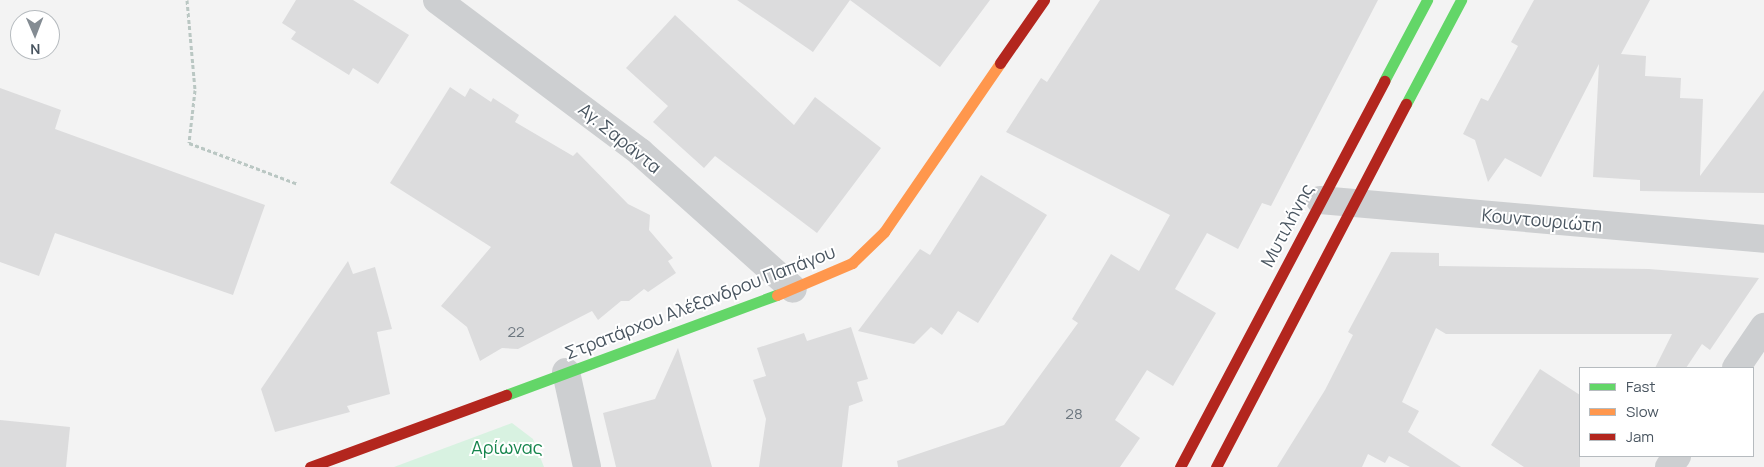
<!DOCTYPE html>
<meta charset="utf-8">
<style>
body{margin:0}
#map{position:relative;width:1764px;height:467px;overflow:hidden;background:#f3f3f3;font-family:Manrope,sans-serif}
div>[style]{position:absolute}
.green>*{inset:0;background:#d8f2e1}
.building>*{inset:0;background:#dcdcdd}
.path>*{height:3px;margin-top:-1.5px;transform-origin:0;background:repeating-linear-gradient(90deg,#bac7c3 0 4px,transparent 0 6.5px)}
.street>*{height:28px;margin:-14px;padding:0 14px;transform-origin:14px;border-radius:14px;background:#cdcfd1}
.fast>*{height:11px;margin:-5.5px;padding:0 5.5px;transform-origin:5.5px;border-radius:5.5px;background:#63d668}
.slow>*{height:11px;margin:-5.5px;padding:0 5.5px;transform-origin:5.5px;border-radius:5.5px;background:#ff974d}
.jam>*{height:11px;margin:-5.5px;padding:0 5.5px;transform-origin:5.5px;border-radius:5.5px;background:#b3261e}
span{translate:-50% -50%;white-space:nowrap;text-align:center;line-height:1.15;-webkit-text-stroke:4px #fff;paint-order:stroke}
.number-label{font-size:15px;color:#6e7880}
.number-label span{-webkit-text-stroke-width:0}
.street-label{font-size:18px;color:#495560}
.park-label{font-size:18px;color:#16854d}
.legend{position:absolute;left:1579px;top:367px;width:175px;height:90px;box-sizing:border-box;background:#fff;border:1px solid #b6bbbf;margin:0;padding:6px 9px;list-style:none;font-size:15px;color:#495560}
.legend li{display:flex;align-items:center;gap:10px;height:25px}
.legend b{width:25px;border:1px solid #b6bbbf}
.north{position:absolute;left:10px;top:10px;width:50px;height:50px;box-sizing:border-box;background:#fff;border:1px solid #b6bbbf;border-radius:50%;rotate:179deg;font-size:14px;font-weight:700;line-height:20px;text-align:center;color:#495560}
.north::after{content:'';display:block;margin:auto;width:18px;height:22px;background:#848c93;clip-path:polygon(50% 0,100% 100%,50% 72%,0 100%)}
</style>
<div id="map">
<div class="green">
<i style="clip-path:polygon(512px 423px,533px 439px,544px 467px,394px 467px)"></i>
</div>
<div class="building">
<i style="clip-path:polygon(296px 0,353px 0,409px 35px,378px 84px,353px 68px,349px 75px,291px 39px,296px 32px,282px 23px)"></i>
<i style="clip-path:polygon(737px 0,990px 0,940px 67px,850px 0,813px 52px)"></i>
<i style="clip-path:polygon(1100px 0,1378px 0,1271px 206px,1262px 203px,1238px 249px,1207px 233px,1175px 289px,1216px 313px,1173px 386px,1147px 370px,1115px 420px,1140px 438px,1120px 467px,898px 467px,897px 461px,1004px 425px,1078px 323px,1072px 319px,1111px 254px,1139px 271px,1170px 215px,1006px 132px,1041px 78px,1047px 82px)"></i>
<i style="clip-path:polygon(1534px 0,1650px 0,1621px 54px,1646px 56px,1645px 76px,1681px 78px,1680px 98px,1703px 99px,1700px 176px,1764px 90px,1764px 193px,1640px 191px,1640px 180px,1593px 177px,1599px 64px,1541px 177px,1505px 158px,1488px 182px,1475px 140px,1463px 134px,1481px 98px,1488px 101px,1518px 46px,1511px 42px)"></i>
<i style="clip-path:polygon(675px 15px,794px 125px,815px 97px,881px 148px,817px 233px,715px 156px,704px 168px,653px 122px,668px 106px,626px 68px)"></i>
<i style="clip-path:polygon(450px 87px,465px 97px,470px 88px,491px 102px,493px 98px,519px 115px,515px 122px,573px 156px,577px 152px,628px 204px,650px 215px,649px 230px,673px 258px,668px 261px,676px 273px,648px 292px,644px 289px,629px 301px,621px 301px,598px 320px,592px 311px,518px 349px,502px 348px,480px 361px,467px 327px,441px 306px,491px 247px,390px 183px)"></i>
<i style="clip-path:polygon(0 88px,61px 110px,55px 129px,265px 205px,233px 295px,55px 233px,39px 276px,0 262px)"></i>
<i style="clip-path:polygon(981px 175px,1047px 215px,978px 323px,958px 311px,942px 335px,931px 327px,914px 344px,858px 331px,920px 249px,930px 255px)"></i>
<i style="clip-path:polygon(1391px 252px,1439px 253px,1439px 266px,1649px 269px,1759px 278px,1710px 350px,1702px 344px,1686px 368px,1655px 368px,1672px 334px,1446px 334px,1436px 328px,1402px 402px,1419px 411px,1408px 432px,1461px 467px,1410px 467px,1389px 456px,1385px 463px,1368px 454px,1362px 467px,1277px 467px,1325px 390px,1353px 335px,1348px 332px)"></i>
<i style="clip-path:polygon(348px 261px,353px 274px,375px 267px,392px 329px,377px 332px,390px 394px,347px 406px,350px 412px,275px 432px,261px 389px)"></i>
<i style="clip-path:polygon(851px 327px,868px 379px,857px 382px,863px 401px,849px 406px,842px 467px,759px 467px,766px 419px,753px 380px,766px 376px,757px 348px,804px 333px,807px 341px)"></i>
<i style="clip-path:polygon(678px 348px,712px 467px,616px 467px,603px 413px,655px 399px)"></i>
<i style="clip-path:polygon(1540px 369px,1580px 395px,1580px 467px,1524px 467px,1491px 445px)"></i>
<i style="clip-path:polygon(0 420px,70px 427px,66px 467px,0 467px)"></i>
</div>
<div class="path">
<i style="left:187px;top:0;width:90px;rotate:84.9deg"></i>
<i style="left:195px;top:90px;width:53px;rotate:96.5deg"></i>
<i style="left:189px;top:143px;width:116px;rotate:20.6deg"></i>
</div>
<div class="street">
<i style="left:437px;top:0;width:254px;rotate:36.8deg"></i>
<i style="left:640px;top:152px;width:205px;rotate:41.8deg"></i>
<i style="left:1320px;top:200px;width:446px;rotate:5deg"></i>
<i style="left:1736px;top:368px;width:50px;rotate:-55.7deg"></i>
<i style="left:566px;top:372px;width:97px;rotate:77.5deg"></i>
<i style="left:1669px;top:467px;width:14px;rotate:-54deg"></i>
</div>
<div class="fast">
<i style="left:1384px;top:81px;width:92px;rotate:-62deg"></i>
<i style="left:1406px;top:104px;width:118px;rotate:-62.1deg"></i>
<i style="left:506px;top:395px;width:289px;rotate:-20.3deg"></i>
</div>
<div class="slow">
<i style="left:777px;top:295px;width:82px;rotate:-23.1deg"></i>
<i style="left:852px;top:263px;width:45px;rotate:-44.1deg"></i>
<i style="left:884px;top:232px;width:205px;rotate:-55.5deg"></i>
</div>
<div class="jam">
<i style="left:1000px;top:63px;width:77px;rotate:-55.1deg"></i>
<i style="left:310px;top:467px;width:209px;rotate:-20.2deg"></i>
<i style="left:1180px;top:467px;width:437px;rotate:-62.1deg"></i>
<i style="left:1216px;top:467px;width:410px;rotate:-62.4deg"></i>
</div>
<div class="number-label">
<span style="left:516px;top:332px">22</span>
<span style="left:1074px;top:414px">28</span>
</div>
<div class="street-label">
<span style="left:620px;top:138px;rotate:39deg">Αγ. Σαράντα</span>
<span style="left:1542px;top:220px;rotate:5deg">Κουντουριώτη</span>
<span style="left:1287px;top:225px;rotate:-62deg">Μυτιλήνης</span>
<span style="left:700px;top:302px;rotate:-21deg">Στρατάρχου Αλέξανδρου Παπάγου</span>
</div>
<div class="park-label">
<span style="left:507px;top:447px">Αρίωνας</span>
</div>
<ul class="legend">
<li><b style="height:6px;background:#63d668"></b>Fast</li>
<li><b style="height:6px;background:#ff974d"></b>Slow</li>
<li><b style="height:6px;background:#b3261e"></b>Jam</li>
</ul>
<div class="north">N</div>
</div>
